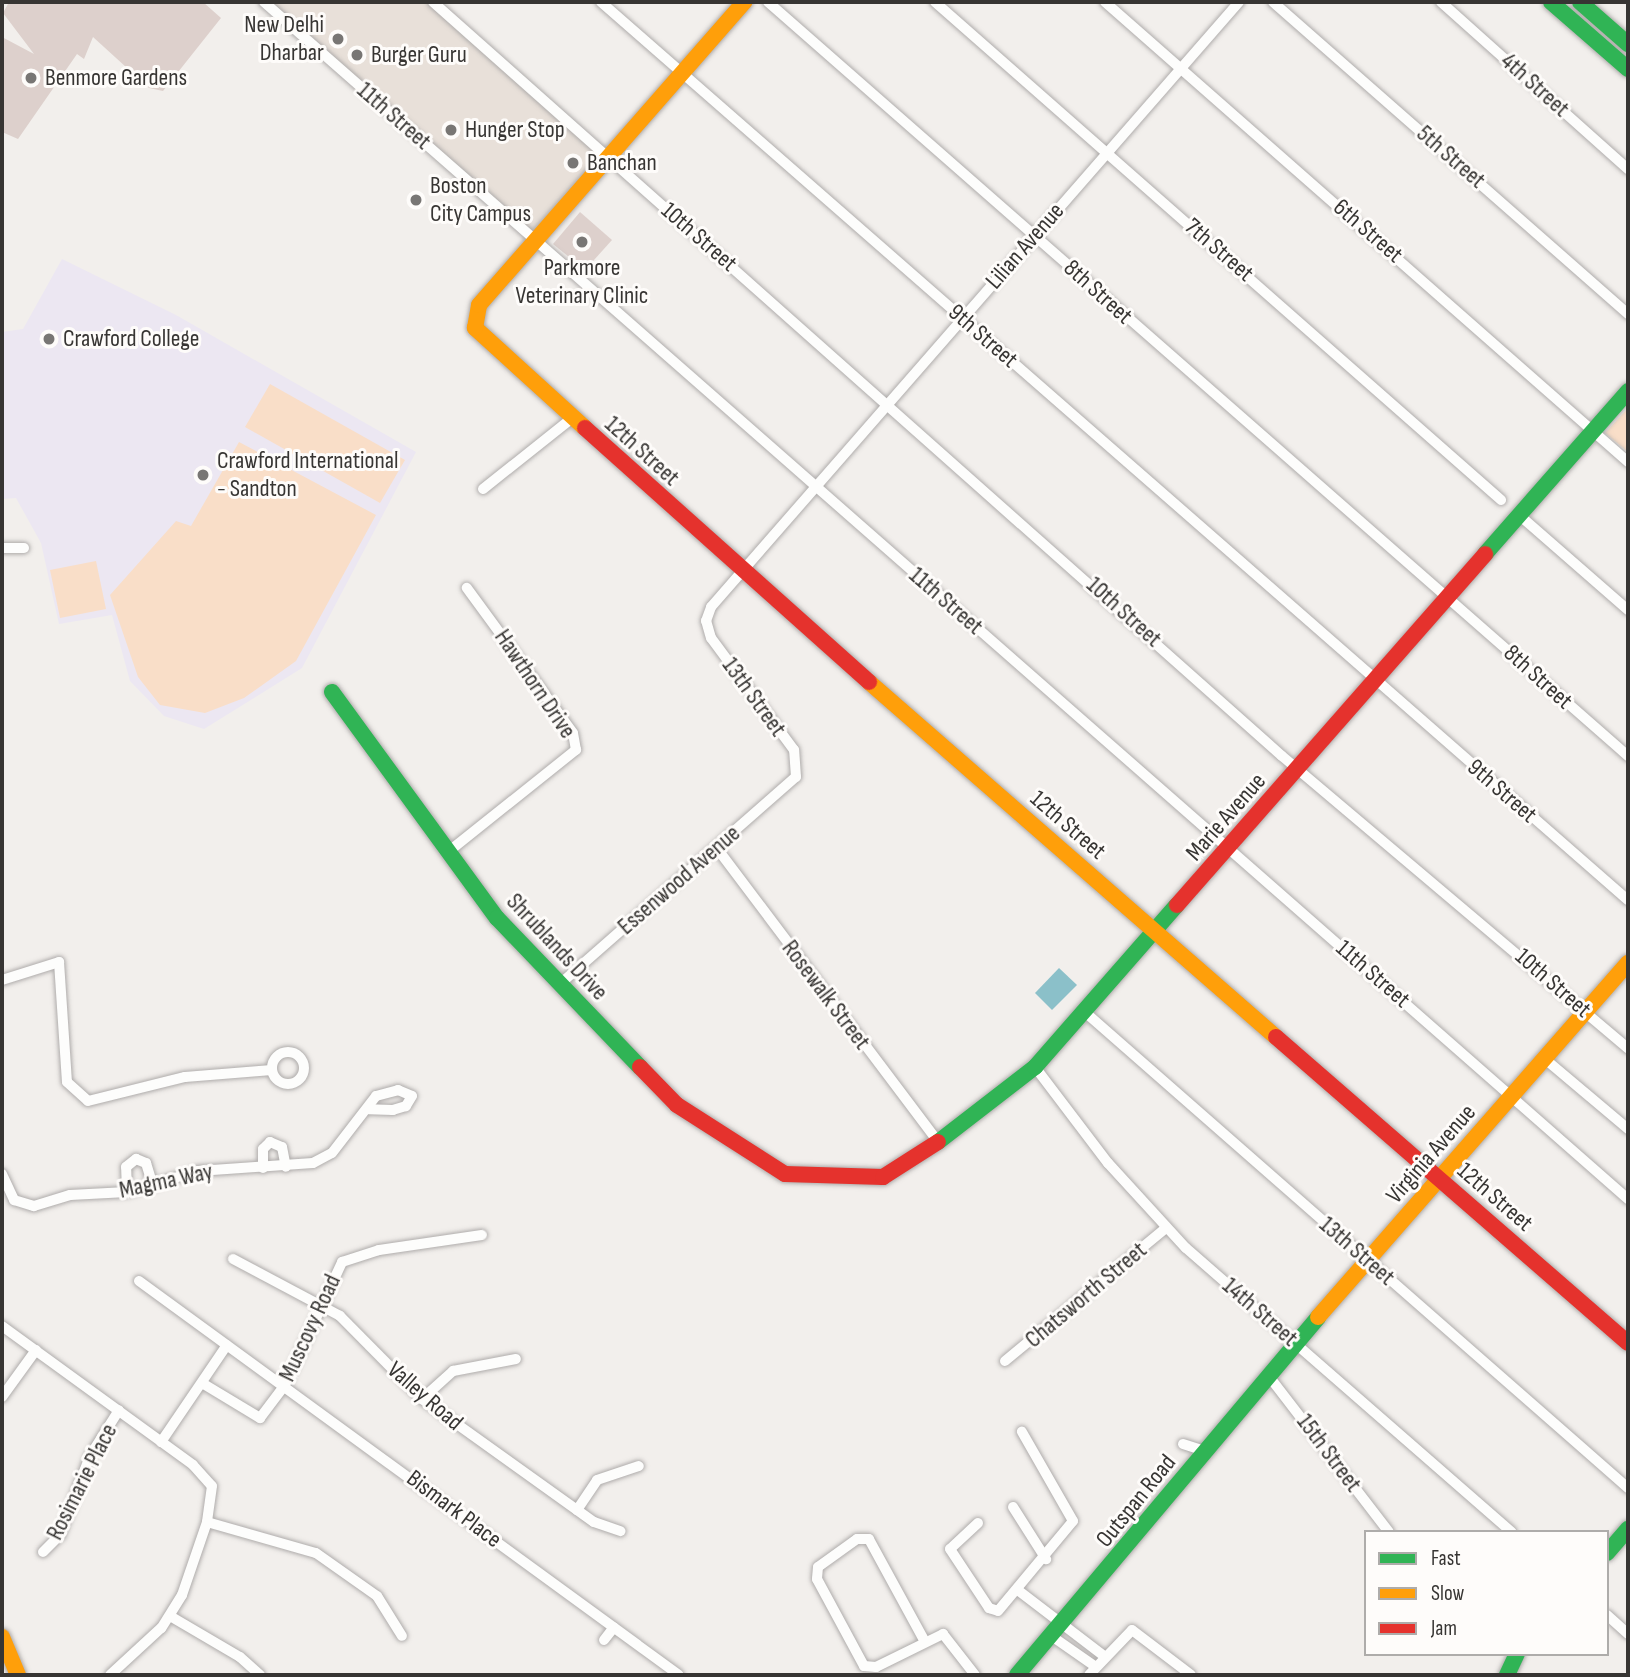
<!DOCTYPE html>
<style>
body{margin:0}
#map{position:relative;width:1630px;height:1677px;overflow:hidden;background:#f2efec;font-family:"Sofia Sans Condensed",sans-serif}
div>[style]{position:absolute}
.built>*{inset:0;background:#e8e0d9}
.education>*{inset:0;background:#ece7f2}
.green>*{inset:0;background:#f9dec8}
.water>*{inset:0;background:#8bc0c9}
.building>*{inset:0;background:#ddd0cc}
.roads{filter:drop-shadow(0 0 2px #afacab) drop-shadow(0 0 2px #afacab)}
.street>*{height:10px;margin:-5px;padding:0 5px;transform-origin:5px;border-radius:5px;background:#fdfdfc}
.street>.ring{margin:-5px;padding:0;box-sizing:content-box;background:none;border:10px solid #fdfdfc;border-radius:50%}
.fast>*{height:16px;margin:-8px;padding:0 8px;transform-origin:8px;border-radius:8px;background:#30b455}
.slow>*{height:16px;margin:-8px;padding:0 8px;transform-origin:8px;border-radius:8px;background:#ff9f0a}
.jam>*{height:16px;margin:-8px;padding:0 8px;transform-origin:8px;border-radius:8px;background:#e5322d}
.dots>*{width:19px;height:19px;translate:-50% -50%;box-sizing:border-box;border:4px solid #fefcfa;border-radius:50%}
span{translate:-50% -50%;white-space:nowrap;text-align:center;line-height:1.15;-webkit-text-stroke:6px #fefcfa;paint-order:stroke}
.poi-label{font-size:24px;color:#373533}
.right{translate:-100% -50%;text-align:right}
.left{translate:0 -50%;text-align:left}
.street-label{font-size:24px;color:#373533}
.frame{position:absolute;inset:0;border:4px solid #373533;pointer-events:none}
.legend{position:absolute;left:1364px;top:1530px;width:245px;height:126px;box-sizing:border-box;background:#fefcfa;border:2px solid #aeacaa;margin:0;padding:9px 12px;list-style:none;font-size:21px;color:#373533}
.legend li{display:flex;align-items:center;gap:14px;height:35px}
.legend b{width:35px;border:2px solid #aeacaa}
</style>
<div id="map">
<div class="built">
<i style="clip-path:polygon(265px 2px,435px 2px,614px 161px,540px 242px)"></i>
</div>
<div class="education">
<i style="clip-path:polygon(62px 259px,176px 315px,416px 452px,302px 668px,204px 729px,164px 716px,130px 681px,112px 615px,59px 624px,41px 543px,16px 498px,2px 499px,2px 332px,23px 329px)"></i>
</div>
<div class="green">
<i style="clip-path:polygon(270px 384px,405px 460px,380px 503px,245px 427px)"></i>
<i style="clip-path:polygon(1628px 408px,1628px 452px,1605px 433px)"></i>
<i style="clip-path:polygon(239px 442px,376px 515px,296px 661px,244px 698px,205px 713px,160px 705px,138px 677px,110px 595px,176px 521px,191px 526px)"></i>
<i style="clip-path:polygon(96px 561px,106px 609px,60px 618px,50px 570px)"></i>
</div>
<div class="water">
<i style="clip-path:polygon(1059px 968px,1077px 985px,1052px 1010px,1035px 993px)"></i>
</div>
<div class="building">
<i style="clip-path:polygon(9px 2px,203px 2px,221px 18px,163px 91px,149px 88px,93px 37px,84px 59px,77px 54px,18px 139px,2px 132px,2px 37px,34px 54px,3px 13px)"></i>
<i style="clip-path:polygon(580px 212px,612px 240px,585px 270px,553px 244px)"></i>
</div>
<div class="roads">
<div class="street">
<i style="left:264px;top:2px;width:1815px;rotate:41.27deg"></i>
<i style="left:433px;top:2px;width:1135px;rotate:41.61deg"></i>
<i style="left:1282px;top:756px;width:453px;rotate:40.2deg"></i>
<i style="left:601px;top:2px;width:1364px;rotate:41.17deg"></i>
<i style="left:768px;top:2px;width:1144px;rotate:41.24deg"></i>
<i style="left:935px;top:2px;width:754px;rotate:41.34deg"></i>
<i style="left:1105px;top:2px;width:697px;rotate:41.33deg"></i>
<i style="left:1273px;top:2px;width:473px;rotate:41.3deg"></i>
<i style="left:1441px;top:2px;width:251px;rotate:41.8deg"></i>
<i style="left:483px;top:489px;width:112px;rotate:-38.5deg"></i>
<i style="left:1519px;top:515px;width:145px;rotate:41.1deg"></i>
<i style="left:2px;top:548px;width:22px"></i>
<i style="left:716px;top:847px;width:369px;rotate:53deg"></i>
<i style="left:448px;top:852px;width:164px;rotate:-38.6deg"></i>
<i style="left:576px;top:750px;width:17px;rotate:-100deg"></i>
<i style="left:573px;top:733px;width:180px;rotate:-126.2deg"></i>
<i style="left:2px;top:980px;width:60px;rotate:-17.5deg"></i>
<i style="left:59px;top:962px;width:120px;rotate:86.2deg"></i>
<i style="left:67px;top:1082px;width:28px;rotate:42deg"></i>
<i style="left:88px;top:1101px;width:100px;rotate:-13.9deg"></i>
<i style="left:185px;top:1077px;width:87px;rotate:-4.6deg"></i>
<i style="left:560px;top:984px;width:314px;rotate:-41.3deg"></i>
<i style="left:796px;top:777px;width:27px;rotate:-94deg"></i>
<i style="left:794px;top:750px;width:139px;rotate:-126.5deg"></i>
<i style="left:711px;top:638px;width:18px;rotate:-106deg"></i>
<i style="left:706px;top:621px;width:15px;rotate:-70deg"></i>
<i style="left:711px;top:607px;width:803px;rotate:-48.89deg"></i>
<i style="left:1086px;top:1013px;width:721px;rotate:41.23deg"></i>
<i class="ring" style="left:272px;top:1052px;width:22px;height:22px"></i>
<i style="left:1545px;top:1059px;width:109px;rotate:40.1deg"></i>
<i style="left:1035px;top:1067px;width:121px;rotate:52.8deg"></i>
<i style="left:1108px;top:1163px;width:115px;rotate:47.5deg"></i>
<i style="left:1186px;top:1248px;width:432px;rotate:41.1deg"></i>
<i style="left:263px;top:1168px;width:19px;rotate:-90deg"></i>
<i style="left:263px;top:1149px;width:10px;rotate:-45deg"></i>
<i style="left:270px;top:1142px;width:13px;rotate:23deg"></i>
<i style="left:282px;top:1147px;width:20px;rotate:79deg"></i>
<i style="left:2px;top:1174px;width:29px;rotate:65deg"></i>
<i style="left:14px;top:1200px;width:21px;rotate:17deg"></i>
<i style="left:34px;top:1206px;width:38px;rotate:-17deg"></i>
<i style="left:70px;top:1195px;width:57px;rotate:-3deg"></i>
<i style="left:127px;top:1192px;width:74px;rotate:-16.5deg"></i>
<i style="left:198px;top:1171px;width:115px;rotate:-4deg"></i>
<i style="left:313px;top:1163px;width:21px;rotate:-28deg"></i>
<i style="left:332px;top:1153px;width:72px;rotate:-52.3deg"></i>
<i style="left:376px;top:1096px;width:23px;rotate:-15deg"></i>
<i style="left:398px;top:1090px;width:15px;rotate:23deg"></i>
<i style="left:412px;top:1096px;width:12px;rotate:121deg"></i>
<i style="left:406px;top:1106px;width:14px;rotate:163deg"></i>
<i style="left:393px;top:1110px;width:24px;rotate:-178deg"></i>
<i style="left:127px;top:1192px;width:25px;rotate:-92deg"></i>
<i style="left:126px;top:1167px;width:13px;rotate:-39deg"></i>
<i style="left:136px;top:1159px;width:11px;rotate:22deg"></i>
<i style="left:146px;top:1163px;width:24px;rotate:73deg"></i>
<i style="left:233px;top:1259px;width:121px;rotate:28deg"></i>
<i style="left:340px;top:1316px;width:117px;rotate:45.3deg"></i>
<i style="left:422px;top:1399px;width:211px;rotate:35.6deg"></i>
<i style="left:594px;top:1522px;width:28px;rotate:19deg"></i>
<i style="left:139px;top:1281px;width:668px;rotate:36.12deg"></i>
<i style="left:2px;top:1326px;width:236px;rotate:36deg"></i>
<i style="left:193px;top:1465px;width:28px;rotate:48deg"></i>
<i style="left:212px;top:1486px;width:36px;rotate:98deg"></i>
<i style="left:207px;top:1522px;width:77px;rotate:108.9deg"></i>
<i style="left:182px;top:1595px;width:39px;rotate:122deg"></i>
<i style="left:161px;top:1628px;width:69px;rotate:137.3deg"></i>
<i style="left:1005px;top:1361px;width:209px;rotate:-39.6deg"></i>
<i style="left:1268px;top:1375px;width:198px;rotate:52.4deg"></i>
<i style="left:202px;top:1383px;width:68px;rotate:31.1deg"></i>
<i style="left:260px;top:1418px;width:41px;rotate:-52.9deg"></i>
<i style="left:285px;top:1385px;width:136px;rotate:-65.1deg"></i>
<i style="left:342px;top:1262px;width:39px;rotate:-18deg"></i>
<i style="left:379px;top:1250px;width:104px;rotate:-8.3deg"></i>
<i style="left:2px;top:1397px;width:58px;rotate:-54.1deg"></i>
<i style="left:422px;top:1399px;width:42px;rotate:-42.1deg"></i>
<i style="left:453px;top:1371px;width:64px;rotate:-10.8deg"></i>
<i style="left:161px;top:1442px;width:117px;rotate:-55.8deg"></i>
<i style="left:1183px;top:1444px;width:23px;rotate:18deg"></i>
<i style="left:1013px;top:1507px;width:62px;rotate:57.6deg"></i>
<i style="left:577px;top:1510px;width:36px;rotate:-56deg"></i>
<i style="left:597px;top:1480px;width:44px;rotate:-18.4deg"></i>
<i style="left:207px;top:1522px;width:113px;rotate:15.9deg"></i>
<i style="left:316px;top:1553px;width:75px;rotate:35.2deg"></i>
<i style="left:377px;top:1596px;width:47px;rotate:58deg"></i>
<i style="left:978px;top:1523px;width:38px;rotate:137deg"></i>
<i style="left:950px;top:1549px;width:71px;rotate:56.5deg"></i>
<i style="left:989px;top:1608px;width:9px;rotate:18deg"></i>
<i style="left:998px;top:1611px;width:117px;rotate:-50.2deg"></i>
<i style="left:1073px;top:1521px;width:103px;rotate:-119.8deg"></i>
<i style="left:43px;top:1552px;width:24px;rotate:-45deg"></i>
<i style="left:60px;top:1535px;width:85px;rotate:-69.2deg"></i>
<i style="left:90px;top:1456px;width:54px;rotate:-57.8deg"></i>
<i style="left:1019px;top:1591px;width:107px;rotate:37.4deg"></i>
<i style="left:1607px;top:1615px;width:28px;rotate:42deg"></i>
<i style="left:170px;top:1616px;width:81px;rotate:30.4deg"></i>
<i style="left:240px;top:1657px;width:27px;rotate:42deg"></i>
<i style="left:1053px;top:1637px;width:52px;rotate:34.9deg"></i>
<i style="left:604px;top:1640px;width:16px;rotate:-52deg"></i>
<i style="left:924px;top:1640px;width:115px;rotate:-118.6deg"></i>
<i style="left:869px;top:1539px;width:12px;rotate:180deg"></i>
<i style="left:857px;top:1539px;width:48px;rotate:144.3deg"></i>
<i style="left:818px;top:1567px;width:12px;rotate:95deg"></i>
<i style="left:817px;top:1579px;width:99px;rotate:61.6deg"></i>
<i style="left:864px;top:1666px;width:12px;rotate:5deg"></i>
<i style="left:876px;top:1667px;width:75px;rotate:-26.2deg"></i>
<i style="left:943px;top:1634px;width:52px;rotate:52deg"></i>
<i style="left:1089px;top:1675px;width:62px;rotate:-46.3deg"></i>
<i style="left:1132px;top:1630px;width:74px;rotate:37.3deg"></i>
</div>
<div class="fast">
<i style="left:1551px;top:2px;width:102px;rotate:41deg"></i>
<i style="left:1580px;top:2px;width:64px;rotate:41.2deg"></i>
<i style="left:1485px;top:554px;width:217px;rotate:-48.7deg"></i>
<i style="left:332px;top:692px;width:280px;rotate:53.9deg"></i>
<i style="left:497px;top:918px;width:207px;rotate:46.2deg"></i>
<i style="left:938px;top:1142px;width:123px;rotate:-37.7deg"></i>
<i style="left:1035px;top:1067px;width:215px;rotate:-48.8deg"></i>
<i style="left:1607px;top:1553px;width:32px;rotate:-49deg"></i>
<i style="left:1017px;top:1675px;width:468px;rotate:-49.9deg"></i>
<i style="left:1507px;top:1675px;width:23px;rotate:-65deg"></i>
</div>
<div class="slow">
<i style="left:585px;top:428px;width:149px;rotate:-137.7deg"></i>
<i style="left:475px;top:328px;width:23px;rotate:-80deg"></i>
<i style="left:479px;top:305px;width:403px;rotate:-48.8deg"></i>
<i style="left:869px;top:682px;width:540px;rotate:41.1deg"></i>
<i style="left:1318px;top:1317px;width:471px;rotate:-48.8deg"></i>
<i style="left:2px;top:1637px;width:41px;rotate:67.2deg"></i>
</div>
<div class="jam">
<i style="left:585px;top:428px;width:381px;rotate:41.8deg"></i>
<i style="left:1177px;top:905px;width:467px;rotate:-48.7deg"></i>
<i style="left:1276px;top:1037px;width:466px;rotate:41deg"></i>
<i style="left:640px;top:1067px;width:53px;rotate:45.8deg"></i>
<i style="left:677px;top:1105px;width:128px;rotate:32.6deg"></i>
<i style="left:785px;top:1174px;width:98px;rotate:1.8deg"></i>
<i style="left:883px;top:1177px;width:65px;rotate:-32.5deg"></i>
</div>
</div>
<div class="dots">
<i style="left:338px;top:39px;background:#787674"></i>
<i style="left:357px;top:55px;background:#787674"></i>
<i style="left:31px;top:78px;background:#787674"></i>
<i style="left:451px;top:130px;background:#787674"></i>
<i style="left:573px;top:163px;background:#787674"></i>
<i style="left:416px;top:200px;background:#787674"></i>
<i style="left:582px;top:242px;background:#787674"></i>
<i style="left:49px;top:339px;background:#787674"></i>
<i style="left:203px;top:475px;background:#787674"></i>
</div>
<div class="poi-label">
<span class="right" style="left:324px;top:39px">New Delhi<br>Dharbar</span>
<span class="left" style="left:371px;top:55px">Burger Guru</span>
<span class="left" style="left:45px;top:78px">Benmore Gardens</span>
<span class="left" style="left:465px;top:130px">Hunger Stop</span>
<span class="left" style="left:587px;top:163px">Banchan</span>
<span class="left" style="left:430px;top:200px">Boston<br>City Campus</span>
<span style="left:582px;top:282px">Parkmore<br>Veterinary Clinic</span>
<span class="left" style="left:63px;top:339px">Crawford College</span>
<span class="left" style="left:217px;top:475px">Crawford International<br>- Sandton</span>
</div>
<div class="street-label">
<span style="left:1535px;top:85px;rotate:42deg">4th Street</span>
<span style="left:394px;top:116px;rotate:41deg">11th Street</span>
<span style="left:1451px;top:157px;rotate:41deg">5th Street</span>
<span style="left:1368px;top:231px;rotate:41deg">6th Street</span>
<span style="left:699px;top:237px;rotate:41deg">10th Street</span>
<span style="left:1025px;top:246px;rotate:-49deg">Lilian Avenue</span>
<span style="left:1219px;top:250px;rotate:41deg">7th Street</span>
<span style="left:1098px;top:292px;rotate:42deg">8th Street</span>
<span style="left:983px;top:336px;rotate:41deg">9th Street</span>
<span style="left:642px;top:451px;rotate:42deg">12th Street</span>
<span style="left:946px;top:601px;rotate:41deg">11th Street</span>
<span style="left:1124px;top:612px;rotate:42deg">10th Street</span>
<span style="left:1538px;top:677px;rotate:42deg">8th Street</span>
<span style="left:535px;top:684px;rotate:56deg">Hawthorn Drive</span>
<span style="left:754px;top:697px;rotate:54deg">13th Street</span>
<span style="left:1502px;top:791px;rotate:41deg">9th Street</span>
<span style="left:1226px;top:817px;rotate:-49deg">Marie Avenue</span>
<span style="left:1068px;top:825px;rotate:41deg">12th Street</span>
<span style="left:679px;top:880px;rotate:-41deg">Essenwood Avenue</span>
<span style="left:557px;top:947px;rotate:47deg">Shrublands Drive</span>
<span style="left:1373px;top:974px;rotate:41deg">11th Street</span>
<span style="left:1553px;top:983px;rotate:41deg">10th Street</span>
<span style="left:826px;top:995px;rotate:53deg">Rosewalk Street</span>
<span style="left:1431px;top:1154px;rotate:-49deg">Virginia Avenue</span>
<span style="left:166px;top:1181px;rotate:-12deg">Magma Way</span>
<span style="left:1495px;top:1197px;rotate:41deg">12th Street</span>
<span style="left:1357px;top:1251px;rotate:41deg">13th Street</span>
<span style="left:1086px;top:1295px;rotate:-40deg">Chatsworth Street</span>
<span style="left:1260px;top:1312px;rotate:41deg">14th Street</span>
<span style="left:310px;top:1328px;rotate:-65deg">Muscovy Road</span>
<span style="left:425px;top:1396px;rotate:41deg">Valley Road</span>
<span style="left:1329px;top:1453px;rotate:53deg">15th Street</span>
<span style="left:82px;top:1482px;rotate:-63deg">Rosimarie Place</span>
<span style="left:1136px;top:1501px;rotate:-51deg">Outspan Road</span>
<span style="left:454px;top:1509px;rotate:37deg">Bismark Place</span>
</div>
<div class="frame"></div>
<ul class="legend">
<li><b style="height:9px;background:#30b455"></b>Fast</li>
<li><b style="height:9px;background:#ff9f0a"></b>Slow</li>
<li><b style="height:9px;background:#e5322d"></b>Jam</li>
</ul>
</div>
